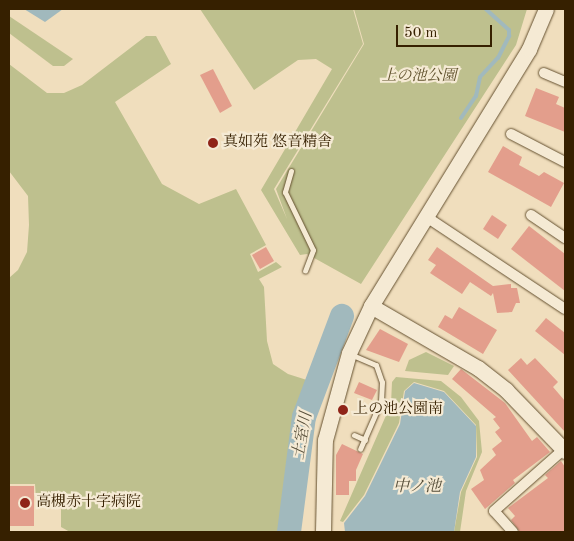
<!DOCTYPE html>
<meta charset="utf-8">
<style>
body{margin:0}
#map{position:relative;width:574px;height:541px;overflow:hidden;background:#f0debd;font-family:"Old Standard TT","Noto Serif JP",serif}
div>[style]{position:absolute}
.green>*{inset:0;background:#bec08e}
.water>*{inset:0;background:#a1b9bd}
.stream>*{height:4px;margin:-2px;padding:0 2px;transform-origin:2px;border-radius:2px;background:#a1b9bd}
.river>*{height:24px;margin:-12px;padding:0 12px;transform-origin:12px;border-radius:12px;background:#a1b9bd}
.building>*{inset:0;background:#e39e8c}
.roads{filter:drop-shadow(0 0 1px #64502f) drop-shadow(0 0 1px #64502f)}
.lane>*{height:5px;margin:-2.5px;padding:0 2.5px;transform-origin:2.5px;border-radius:2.5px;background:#f5ead4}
.street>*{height:10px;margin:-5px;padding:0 5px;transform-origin:5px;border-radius:5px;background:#f5ead4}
.secondary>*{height:15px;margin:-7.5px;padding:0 7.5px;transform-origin:7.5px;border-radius:7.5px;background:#f5ead4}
.dots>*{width:14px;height:14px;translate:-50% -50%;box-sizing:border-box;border:2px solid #f5ead4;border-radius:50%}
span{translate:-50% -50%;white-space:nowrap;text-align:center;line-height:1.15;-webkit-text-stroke:4.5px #f5ead4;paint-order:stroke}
.park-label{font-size:15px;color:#5f502b;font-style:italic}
.poi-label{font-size:15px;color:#362000}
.left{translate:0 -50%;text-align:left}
.water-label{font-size:16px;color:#564e39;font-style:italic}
.frame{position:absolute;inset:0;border:10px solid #362000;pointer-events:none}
.scale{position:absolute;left:396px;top:25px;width:96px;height:22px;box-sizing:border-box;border:2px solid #362000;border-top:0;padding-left:6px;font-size:15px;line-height:18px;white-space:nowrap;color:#362000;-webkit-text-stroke:4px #f5ead4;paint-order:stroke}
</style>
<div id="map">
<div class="green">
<i style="clip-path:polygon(200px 9px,353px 9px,363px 44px,274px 189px,287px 219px,276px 189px,364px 44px,354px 9px,527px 9px,516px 45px,361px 284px,307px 254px,300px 255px,261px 190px,332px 69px,316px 59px,298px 60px,254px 90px)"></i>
<i style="clip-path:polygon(9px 16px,73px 59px,64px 66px,53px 66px,9px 33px)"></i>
<i style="clip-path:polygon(146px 36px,156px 36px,171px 64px,115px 102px,162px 184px,199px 204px,236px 189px,266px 245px,250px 254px,258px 272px,276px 262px,282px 267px,259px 279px,264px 287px,267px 341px,273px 364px,288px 374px,310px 381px,297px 415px,282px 532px,70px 532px,61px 527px,61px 507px,43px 507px,43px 499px,36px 499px,35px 484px,9px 484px,9px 278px,18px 270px,27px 252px,29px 225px,28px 196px,9px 171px,9px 64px,47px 93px,64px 93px,82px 85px)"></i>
<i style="clip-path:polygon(426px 352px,454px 366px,448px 375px,405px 371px,409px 360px)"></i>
<i style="clip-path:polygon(396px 377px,441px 381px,461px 397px,479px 421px,482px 452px,466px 491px,460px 532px,454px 532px,461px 492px,477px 457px,476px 425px,444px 391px,414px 382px,404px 391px,399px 423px,364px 495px,343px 522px,340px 521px,391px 404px,392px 382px)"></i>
<i style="clip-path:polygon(315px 404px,298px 506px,301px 532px,293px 532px,302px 452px,308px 417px)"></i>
</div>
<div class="water">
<i style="clip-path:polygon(24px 9px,63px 9px,45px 22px)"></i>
<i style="clip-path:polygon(414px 383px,444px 392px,476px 426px,476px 457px,460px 492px,454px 532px,345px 532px,344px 523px,365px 496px,400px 424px,405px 391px)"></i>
</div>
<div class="stream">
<i style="left:461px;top:118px;width:27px;rotate:-56deg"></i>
<i style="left:476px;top:96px;width:19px;rotate:-78deg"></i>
<i style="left:480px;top:77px;width:26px;rotate:-47deg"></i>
<i style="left:498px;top:58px;width:25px;rotate:-63deg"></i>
<i style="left:509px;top:36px;width:6px;rotate:-90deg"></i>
<i style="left:509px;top:30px;width:31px;rotate:-138deg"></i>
</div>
<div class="river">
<i style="left:289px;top:532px;width:116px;rotate:-82.6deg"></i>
<i style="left:304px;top:417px;width:108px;rotate:-69.4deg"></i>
</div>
<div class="building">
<i style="clip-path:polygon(213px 69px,232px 106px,220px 113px,200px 75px)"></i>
<i style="clip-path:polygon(536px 88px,559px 97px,556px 104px,565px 108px,565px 132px,525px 116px)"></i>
<i style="clip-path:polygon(503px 146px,522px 157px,519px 165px,539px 176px,544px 172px,564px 183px,551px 207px,488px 172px)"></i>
<i style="clip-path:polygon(492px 215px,507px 225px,498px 239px,483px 229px)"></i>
<i style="clip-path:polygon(529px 226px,565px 254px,565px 291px,511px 249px)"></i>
<i style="clip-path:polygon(266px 247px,274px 261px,260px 269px,252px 255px)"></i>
<i style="clip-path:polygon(437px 247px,493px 286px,511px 284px,511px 288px,517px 288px,520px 303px,516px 303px,512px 312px,497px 313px,493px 293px,491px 296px,470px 282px,462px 294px,430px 273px,436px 265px,428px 260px)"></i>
<i style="clip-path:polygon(459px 307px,497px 330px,483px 354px,438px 327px,445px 315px,452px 319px)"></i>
<i style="clip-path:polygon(546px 318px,565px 333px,565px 355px,535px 331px)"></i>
<i style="clip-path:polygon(380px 329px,408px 344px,399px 362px,366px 350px)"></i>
<i style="clip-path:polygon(521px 358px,527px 365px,535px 358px,558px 382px,553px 387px,565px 401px,565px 432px,508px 370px)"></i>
<i style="clip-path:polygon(461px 369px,505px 403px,532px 441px,537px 437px,550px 452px,513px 480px,515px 483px,485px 509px,471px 489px,484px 480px,480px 470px,496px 455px,492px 449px,502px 441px,495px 432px,500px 428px,493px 419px,496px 417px,452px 379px)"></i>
<i style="clip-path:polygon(359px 382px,377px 390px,372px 400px,354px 393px)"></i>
<i style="clip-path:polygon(342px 444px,363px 454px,356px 470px,356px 481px,349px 481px,349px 495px,336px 495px,336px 455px)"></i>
<i style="clip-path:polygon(561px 461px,565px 467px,565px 532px,520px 532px,511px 520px,515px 516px,508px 508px,548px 478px,545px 475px)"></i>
<i style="clip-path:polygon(9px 486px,34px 486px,34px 526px,9px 526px)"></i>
</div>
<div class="roads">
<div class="lane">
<i style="left:291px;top:171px;width:22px;rotate:106deg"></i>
<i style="left:285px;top:192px;width:64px;rotate:64.2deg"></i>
<i style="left:313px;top:250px;width:22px;rotate:111deg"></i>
<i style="left:350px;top:354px;width:28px;rotate:23deg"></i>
<i style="left:376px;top:365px;width:18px;rotate:71deg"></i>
<i style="left:382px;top:382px;width:19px;rotate:93deg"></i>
<i style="left:381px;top:401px;width:52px;rotate:113.6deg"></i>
<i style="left:354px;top:435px;width:12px;rotate:24deg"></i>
</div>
<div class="street">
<i style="left:544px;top:73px;width:23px;rotate:23deg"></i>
<i style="left:511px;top:134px;width:61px;rotate:27.4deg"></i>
<i style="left:531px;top:215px;width:41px;rotate:34.1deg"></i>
<i style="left:428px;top:218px;width:164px;rotate:33.6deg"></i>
<i style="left:513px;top:532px;width:28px;rotate:-132deg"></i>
<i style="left:494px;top:511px;width:94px;rotate:-41.5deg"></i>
</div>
<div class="secondary">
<i style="left:371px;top:306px;width:124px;rotate:30.1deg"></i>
<i style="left:478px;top:368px;width:36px;rotate:38deg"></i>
<i style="left:506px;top:390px;width:85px;rotate:46deg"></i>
<i style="left:323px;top:532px;width:92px;rotate:-88.8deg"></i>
<i style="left:325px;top:440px;width:90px;rotate:-74.6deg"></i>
<i style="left:349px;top:353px;width:52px;rotate:-64.9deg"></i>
<i style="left:371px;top:306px;width:302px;rotate:-58.4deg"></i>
<i style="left:529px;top:49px;width:43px;rotate:-67deg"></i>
</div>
</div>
<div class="dots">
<i style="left:213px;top:143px;background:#8f2418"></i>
<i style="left:343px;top:410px;background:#8f2418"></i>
<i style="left:25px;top:503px;background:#8f2418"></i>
</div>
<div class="park-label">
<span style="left:419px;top:77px">上の池公園</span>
</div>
<div class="poi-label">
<span class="left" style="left:223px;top:143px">真如苑 悠音精舎</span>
<span class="left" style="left:353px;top:410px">上の池公園南</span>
<span class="left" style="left:36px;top:503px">高槻赤十字病院</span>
</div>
<div class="water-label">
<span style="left:303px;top:436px;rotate:-80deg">土室川</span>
<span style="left:417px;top:487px">中ノ池</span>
</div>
<div class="frame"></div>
<div class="scale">50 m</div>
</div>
